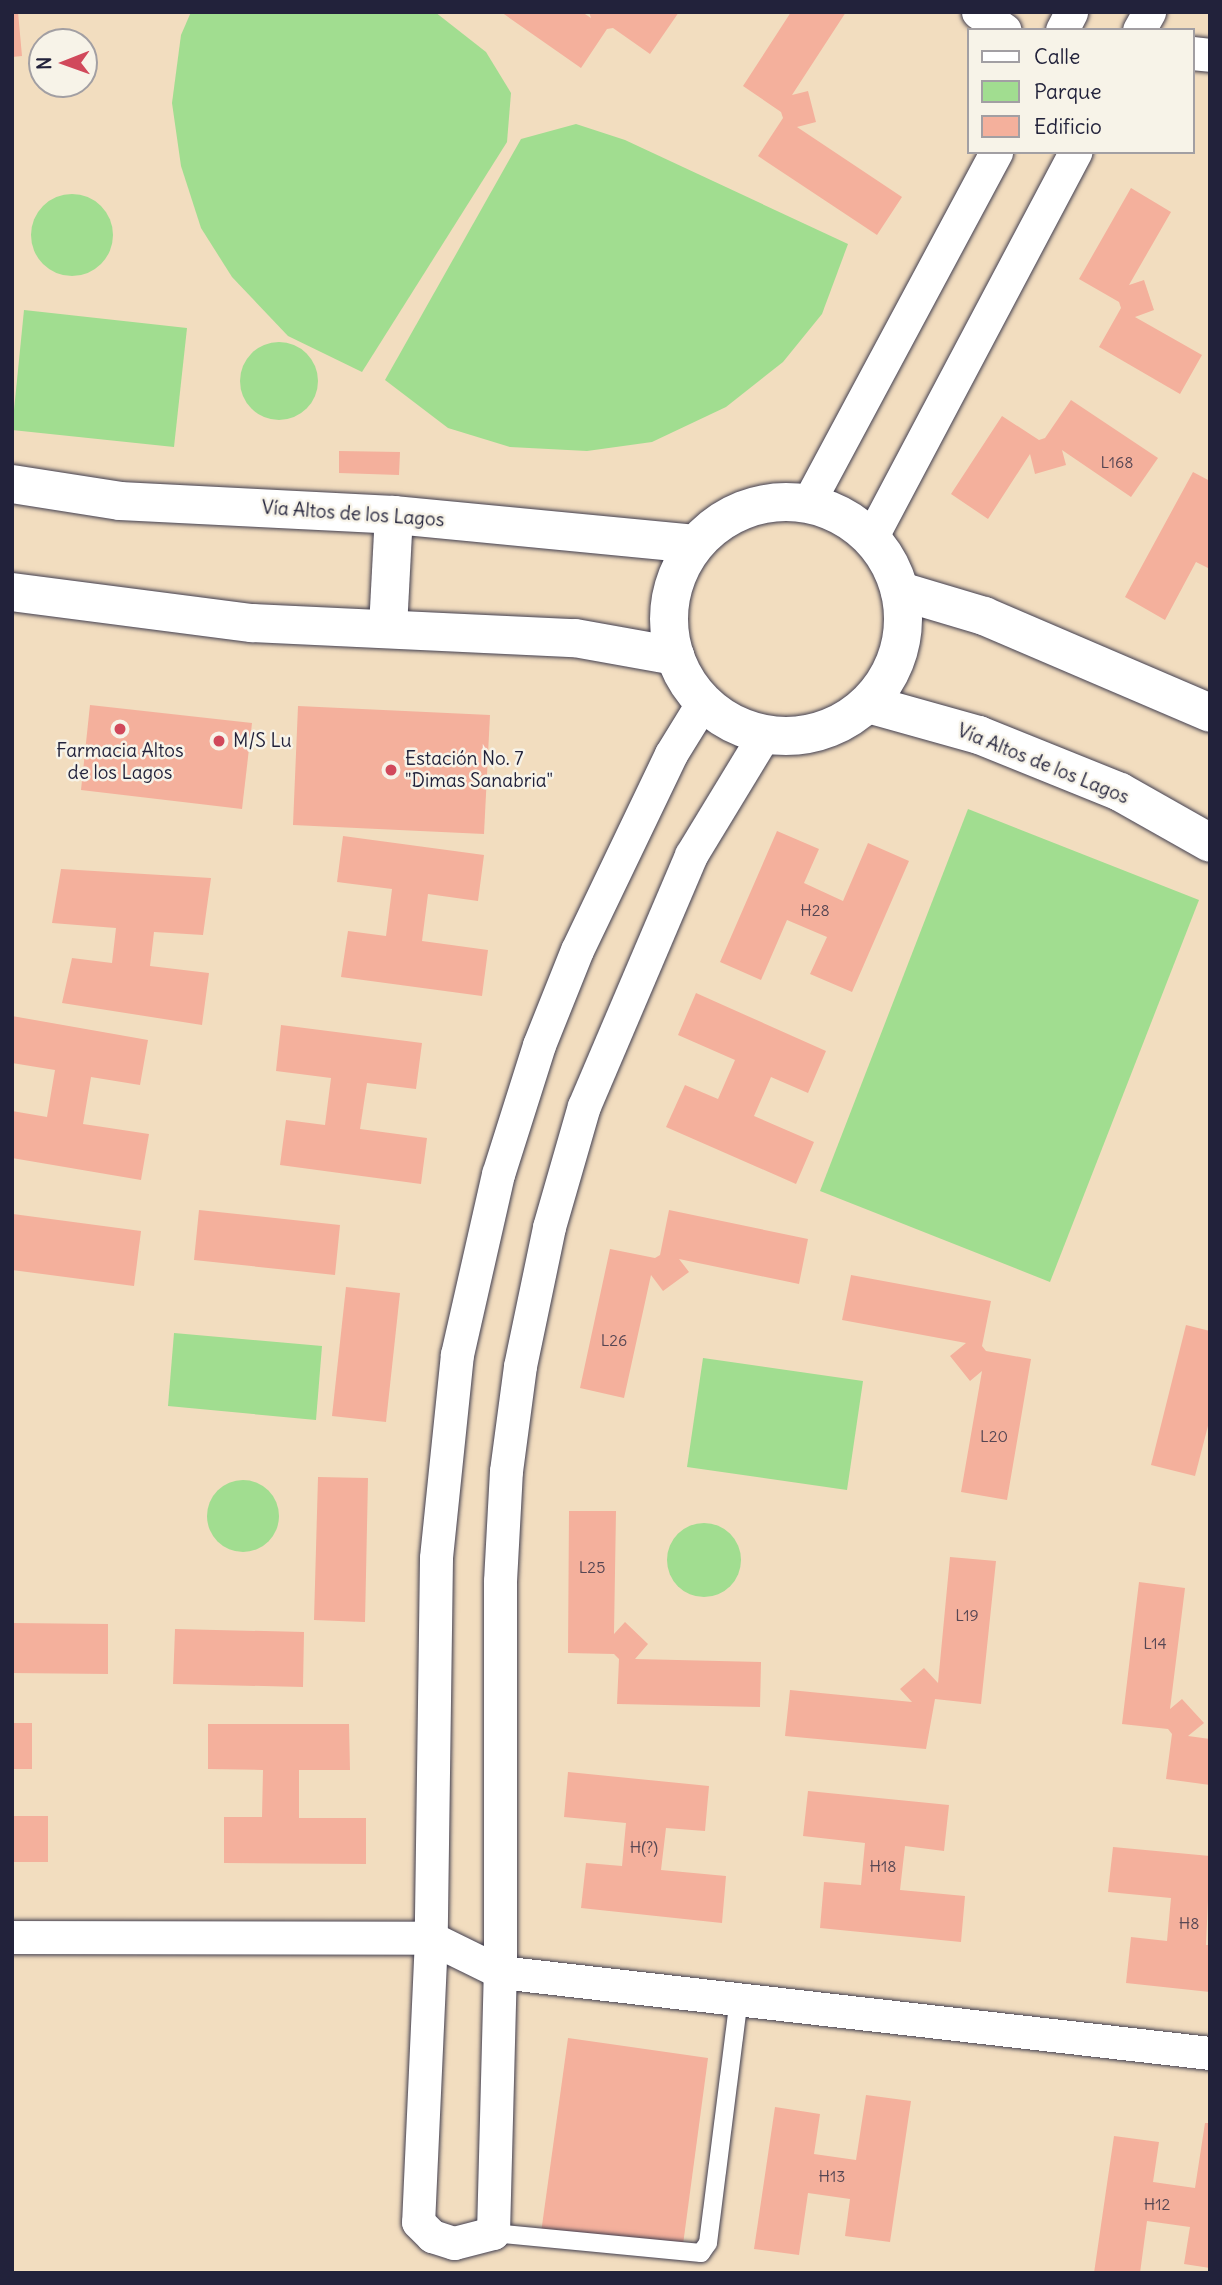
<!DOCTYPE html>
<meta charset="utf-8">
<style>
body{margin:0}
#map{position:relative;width:1222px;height:2285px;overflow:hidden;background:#f2ddbf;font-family:Delius,sans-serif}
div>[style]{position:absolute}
.green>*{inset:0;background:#a1dd90}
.round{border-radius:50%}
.building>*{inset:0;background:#f4b09c}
.roads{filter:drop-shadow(0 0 2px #413e4f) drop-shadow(0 0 2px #413e4f)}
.service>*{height:18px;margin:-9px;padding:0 9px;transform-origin:9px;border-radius:9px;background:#fff}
.minor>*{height:33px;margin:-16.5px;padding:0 16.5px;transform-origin:16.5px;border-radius:16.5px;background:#fff}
.tertiary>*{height:38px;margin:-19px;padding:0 19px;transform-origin:19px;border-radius:19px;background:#fff}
.tertiary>.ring{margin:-19px;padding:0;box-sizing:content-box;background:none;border:38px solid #fff;border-radius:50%}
.dots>*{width:19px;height:19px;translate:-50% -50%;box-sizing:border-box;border:4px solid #f7f3e8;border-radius:50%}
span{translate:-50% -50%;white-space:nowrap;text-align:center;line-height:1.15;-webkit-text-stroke:5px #f7f3e8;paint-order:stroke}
.number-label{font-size:16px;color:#564653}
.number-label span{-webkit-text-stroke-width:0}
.street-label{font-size:19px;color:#22223b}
.poi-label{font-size:19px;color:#22223b}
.left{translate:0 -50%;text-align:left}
.frame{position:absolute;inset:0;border:14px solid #22223b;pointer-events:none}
.legend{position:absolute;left:967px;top:28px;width:228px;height:126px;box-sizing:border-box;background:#f7f3e8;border:2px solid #a29fa3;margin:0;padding:9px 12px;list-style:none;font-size:21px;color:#22223b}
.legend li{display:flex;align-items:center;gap:14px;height:35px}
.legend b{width:35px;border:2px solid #a29fa3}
.north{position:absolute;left:28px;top:28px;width:70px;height:70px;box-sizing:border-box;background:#f7f3e8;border:2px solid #a29fa3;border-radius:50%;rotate:269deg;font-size:19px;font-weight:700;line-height:28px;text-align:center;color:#22223b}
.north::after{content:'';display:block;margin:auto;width:24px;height:32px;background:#d1495b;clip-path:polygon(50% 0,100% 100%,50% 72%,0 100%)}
</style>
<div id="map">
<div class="green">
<i style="clip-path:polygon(191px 12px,435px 12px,486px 52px,511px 93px,507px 142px,362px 372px,288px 336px,232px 277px,201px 228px,181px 166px,172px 103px,181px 35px)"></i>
<i style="clip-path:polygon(576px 124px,625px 140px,848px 244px,822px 314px,783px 362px,726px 407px,652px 442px,587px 451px,510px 447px,448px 428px,385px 380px,521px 139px)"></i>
<i class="round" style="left:31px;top:194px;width:82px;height:82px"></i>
<i style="clip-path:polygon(24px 310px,187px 328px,174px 447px,12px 430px)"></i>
<i class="round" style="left:240px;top:342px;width:78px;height:78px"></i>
<i style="clip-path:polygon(968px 809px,1199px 900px,1050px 1282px,820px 1191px)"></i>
<i style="clip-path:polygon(174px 1333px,322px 1346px,316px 1420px,168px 1406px)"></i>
<i style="clip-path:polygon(703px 1358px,863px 1381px,847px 1490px,687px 1467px)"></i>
<i class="round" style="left:207px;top:1480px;width:72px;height:72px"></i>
<i class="round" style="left:667px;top:1523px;width:74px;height:74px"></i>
</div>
<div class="building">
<i style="clip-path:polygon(12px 12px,18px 12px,22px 56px,12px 57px)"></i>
<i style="clip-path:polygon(501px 12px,582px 12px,591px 18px,589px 12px,679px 12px,650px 54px,613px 28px,607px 29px,581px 68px)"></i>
<i style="clip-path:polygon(791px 12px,846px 12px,792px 95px,808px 91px,816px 122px,797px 127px,902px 197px,877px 235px,758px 156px,783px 118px,781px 112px,743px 86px)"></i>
<i style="clip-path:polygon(1131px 188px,1171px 212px,1129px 285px,1144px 280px,1154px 310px,1135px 317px,1202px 355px,1180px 394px,1099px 347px,1121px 308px,1119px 302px,1079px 279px)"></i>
<i style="clip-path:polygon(1071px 400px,1158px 458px,1131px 497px,1062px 450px,1066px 465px,1035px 474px,1030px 454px,988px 519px,951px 494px,1002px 416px,1039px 440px,1045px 438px)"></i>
<i style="clip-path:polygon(339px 451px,400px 452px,399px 475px,339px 473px)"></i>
<i style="clip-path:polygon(1193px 472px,1210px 481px,1210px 569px,1196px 562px,1165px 620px,1125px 597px)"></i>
<i style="clip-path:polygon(90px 705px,252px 723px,242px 809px,81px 790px)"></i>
<i style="clip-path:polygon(298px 706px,490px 715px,484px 834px,293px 825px)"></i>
<i style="clip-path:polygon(777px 831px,819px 849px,804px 883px,843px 901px,868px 843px,909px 861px,852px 992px,810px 974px,827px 937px,787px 920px,761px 980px,720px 962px)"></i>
<i style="clip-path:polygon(343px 836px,484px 855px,478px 901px,428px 894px,422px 941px,488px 950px,482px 996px,341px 977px,348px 931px,386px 936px,392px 889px,337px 882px)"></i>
<i style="clip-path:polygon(61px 869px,211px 878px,203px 935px,154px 932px,150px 966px,209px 973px,202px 1025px,62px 1003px,72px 958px,112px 963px,116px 928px,52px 923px)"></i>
<i style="clip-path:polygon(696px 993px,826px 1051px,808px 1093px,771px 1077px,754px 1116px,814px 1142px,796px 1184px,666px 1127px,685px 1085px,718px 1099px,735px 1060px,678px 1035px)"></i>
<i style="clip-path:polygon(12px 1016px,148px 1040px,140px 1085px,91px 1077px,83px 1124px,149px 1134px,141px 1180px,12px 1158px,12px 1111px,47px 1117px,55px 1070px,12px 1063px)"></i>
<i style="clip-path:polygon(281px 1025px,422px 1043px,416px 1089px,367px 1083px,360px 1129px,427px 1138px,421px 1184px,280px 1165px,286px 1120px,325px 1125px,331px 1078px,276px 1071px)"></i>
<i style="clip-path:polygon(199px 1210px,340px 1225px,335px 1275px,194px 1260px)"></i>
<i style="clip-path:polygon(669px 1210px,808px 1239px,799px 1284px,679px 1259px,689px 1272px,663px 1291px,651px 1275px,624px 1398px,580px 1388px,610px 1249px,655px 1258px,660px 1255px)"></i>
<i style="clip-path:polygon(13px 1214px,141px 1231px,134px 1286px,12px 1270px)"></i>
<i style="clip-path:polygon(851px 1275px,991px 1301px,982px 1346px,986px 1351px,1031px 1359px,1007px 1500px,961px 1492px,982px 1371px,970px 1381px,950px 1356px,966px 1343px,842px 1320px)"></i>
<i style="clip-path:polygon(346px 1287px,400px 1293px,386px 1422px,332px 1416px)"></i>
<i style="clip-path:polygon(1186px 1325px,1210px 1331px,1210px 1418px,1195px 1476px,1151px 1465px)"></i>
<i style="clip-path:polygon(318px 1477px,368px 1478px,365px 1622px,314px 1620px)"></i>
<i style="clip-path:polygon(569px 1511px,616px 1511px,614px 1634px,625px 1622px,648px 1644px,635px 1659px,761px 1662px,760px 1707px,617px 1704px,619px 1659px,614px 1654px,568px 1653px)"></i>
<i style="clip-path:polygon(950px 1557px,996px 1561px,981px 1704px,935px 1699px,926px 1749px,785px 1736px,790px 1690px,912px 1702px,900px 1689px,924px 1668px,938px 1683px)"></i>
<i style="clip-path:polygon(1139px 1582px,1185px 1588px,1170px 1709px,1182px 1699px,1204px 1723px,1188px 1736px,1210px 1739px,1210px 1785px,1166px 1779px,1172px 1734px,1168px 1729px,1122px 1724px)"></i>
<i style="clip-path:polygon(12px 1623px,108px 1624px,108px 1674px,12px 1673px)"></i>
<i style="clip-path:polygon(175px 1629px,304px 1632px,303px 1687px,173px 1684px)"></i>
<i style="clip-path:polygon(12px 1723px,32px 1723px,32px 1769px,12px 1769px)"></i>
<i style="clip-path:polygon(208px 1724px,349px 1724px,350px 1770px,299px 1770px,299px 1818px,366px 1818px,366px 1864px,224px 1863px,224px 1817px,262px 1817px,263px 1770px,208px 1769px)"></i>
<i style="clip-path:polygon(568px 1772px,709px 1786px,705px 1831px,666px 1828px,661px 1870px,726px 1876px,722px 1923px,581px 1908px,586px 1863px,622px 1866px,626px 1823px,564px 1817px)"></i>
<i style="clip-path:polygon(808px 1791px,949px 1805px,944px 1851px,905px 1846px,900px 1890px,965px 1896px,961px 1942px,820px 1928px,824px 1882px,861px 1885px,865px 1843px,803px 1836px)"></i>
<i style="clip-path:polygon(12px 1816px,48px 1816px,48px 1862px,12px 1862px)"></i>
<i style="clip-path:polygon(1113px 1847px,1210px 1856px,1206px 1945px,1210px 1945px,1210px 1992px,1126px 1983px,1131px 1937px,1167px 1941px,1171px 1898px,1108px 1892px)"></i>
<i style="clip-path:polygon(568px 2038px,708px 2058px,682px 2252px,541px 2233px)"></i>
<i style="clip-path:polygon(866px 2095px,911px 2101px,890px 2242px,845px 2236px,850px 2199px,808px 2193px,799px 2255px,754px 2249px,775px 2107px,820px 2114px,814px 2154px,856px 2160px)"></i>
<i style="clip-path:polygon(1205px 2123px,1210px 2123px,1210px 2268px,1184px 2264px,1190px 2227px,1147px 2221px,1140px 2273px,1094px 2273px,1114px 2136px,1159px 2142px,1153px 2182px,1195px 2188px)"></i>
</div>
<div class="roads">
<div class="service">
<i style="left:493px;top:2233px;width:209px;rotate:5.5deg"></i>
<i style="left:701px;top:2253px;width:12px;rotate:-55deg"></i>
<i style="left:708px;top:2243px;width:249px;rotate:-82.8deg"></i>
</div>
<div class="minor">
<i style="left:978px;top:12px;width:32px;rotate:34deg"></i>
<i style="left:1062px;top:30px;width:20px;rotate:-63deg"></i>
<i style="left:1139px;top:30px;width:21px;rotate:-61deg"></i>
<i style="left:1192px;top:53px;width:18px;rotate:6deg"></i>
<i style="left:808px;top:503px;width:398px;rotate:-61.8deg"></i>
<i style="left:871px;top:538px;width:437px;rotate:-62.1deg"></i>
<i style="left:703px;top:702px;width:61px;rotate:121.6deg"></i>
<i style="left:671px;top:754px;width:217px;rotate:115.6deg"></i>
<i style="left:577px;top:950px;width:102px;rotate:111.8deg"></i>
<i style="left:539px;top:1045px;width:135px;rotate:107.6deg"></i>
<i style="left:498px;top:1174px;width:185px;rotate:102.8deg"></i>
<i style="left:457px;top:1354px;width:205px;rotate:95.9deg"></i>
<i style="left:436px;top:1558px;width:380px;rotate:90.8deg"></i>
<i style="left:431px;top:1938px;width:284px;rotate:92.6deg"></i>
<i style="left:418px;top:2222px;width:20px;rotate:45deg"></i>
<i style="left:432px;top:2236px;width:23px;rotate:18deg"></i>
<i style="left:454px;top:2243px;width:40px;rotate:-14.4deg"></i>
<i style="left:493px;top:2233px;width:261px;rotate:-88.5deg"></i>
<i style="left:500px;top:1972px;width:391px;rotate:-90deg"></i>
<i style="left:500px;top:1581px;width:110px;rotate:-86.9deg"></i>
<i style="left:506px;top:1471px;width:106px;rotate:-82.4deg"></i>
<i style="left:520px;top:1366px;width:142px;rotate:-78.2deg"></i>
<i style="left:549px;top:1227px;width:126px;rotate:-73.9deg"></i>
<i style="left:584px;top:1106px;width:273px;rotate:-66.9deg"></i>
<i style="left:691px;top:855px;width:140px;rotate:-58.7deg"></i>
<i style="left:12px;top:1937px;width:419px;rotate:0.1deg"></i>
<i style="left:431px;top:1938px;width:77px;rotate:26.2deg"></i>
<i style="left:500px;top:1972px;width:715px;rotate:6.51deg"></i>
</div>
<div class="tertiary">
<i style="left:12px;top:484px;width:109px;rotate:8.9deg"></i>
<i style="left:120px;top:501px;width:274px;rotate:2.9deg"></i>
<i style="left:394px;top:515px;width:302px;rotate:5.5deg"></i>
<i class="ring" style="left:669px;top:502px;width:196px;height:196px"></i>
<i style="left:900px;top:591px;width:88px;rotate:16.6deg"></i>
<i style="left:984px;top:616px;width:246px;rotate:23.2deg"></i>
<i style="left:12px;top:592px;width:242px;rotate:7.4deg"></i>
<i style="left:252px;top:623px;width:323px;rotate:2.7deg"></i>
<i style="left:575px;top:638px;width:102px;rotate:10.2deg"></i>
<i style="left:388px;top:628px;width:113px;rotate:-87deg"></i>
<i style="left:868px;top:704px;width:115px;rotate:15.6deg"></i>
<i style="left:979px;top:735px;width:152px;rotate:22deg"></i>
<i style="left:1120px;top:792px;width:103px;rotate:29.5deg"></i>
</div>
</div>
<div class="dots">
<i style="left:120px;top:729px;background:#d1495b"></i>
<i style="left:219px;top:741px;background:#d1495b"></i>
<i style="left:391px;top:770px;background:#d1495b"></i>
</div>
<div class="number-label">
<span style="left:1117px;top:462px">L168</span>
<span style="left:815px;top:910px">H28</span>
<span style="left:614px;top:1340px">L26</span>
<span style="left:994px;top:1436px">L20</span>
<span style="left:592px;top:1567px">L25</span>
<span style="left:967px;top:1615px">L19</span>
<span style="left:1155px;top:1643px">L14</span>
<span style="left:644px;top:1847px">H(?)</span>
<span style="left:883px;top:1866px">H18</span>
<span style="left:1189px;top:1923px">H8</span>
<span style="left:832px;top:2176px">H13</span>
<span style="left:1157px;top:2204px">H12</span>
</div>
<div class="street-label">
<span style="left:353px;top:514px;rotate:4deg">Vía Altos de los Lagos</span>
<span style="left:1043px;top:764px;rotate:22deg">Vía Altos de los Lagos</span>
</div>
<div class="poi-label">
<span class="left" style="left:233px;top:741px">M/S Lu</span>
<span style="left:120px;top:762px">Farmacia Altos<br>de los Lagos</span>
<span class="left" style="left:405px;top:770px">Estación No. 7<br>"Dimas Sanabria"</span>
</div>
<div class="frame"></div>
<ul class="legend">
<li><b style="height:9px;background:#fff"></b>Calle</li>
<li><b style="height:19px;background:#a1dd90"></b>Parque</li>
<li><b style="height:19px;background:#f4b09c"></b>Edificio</li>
</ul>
<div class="north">N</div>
</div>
